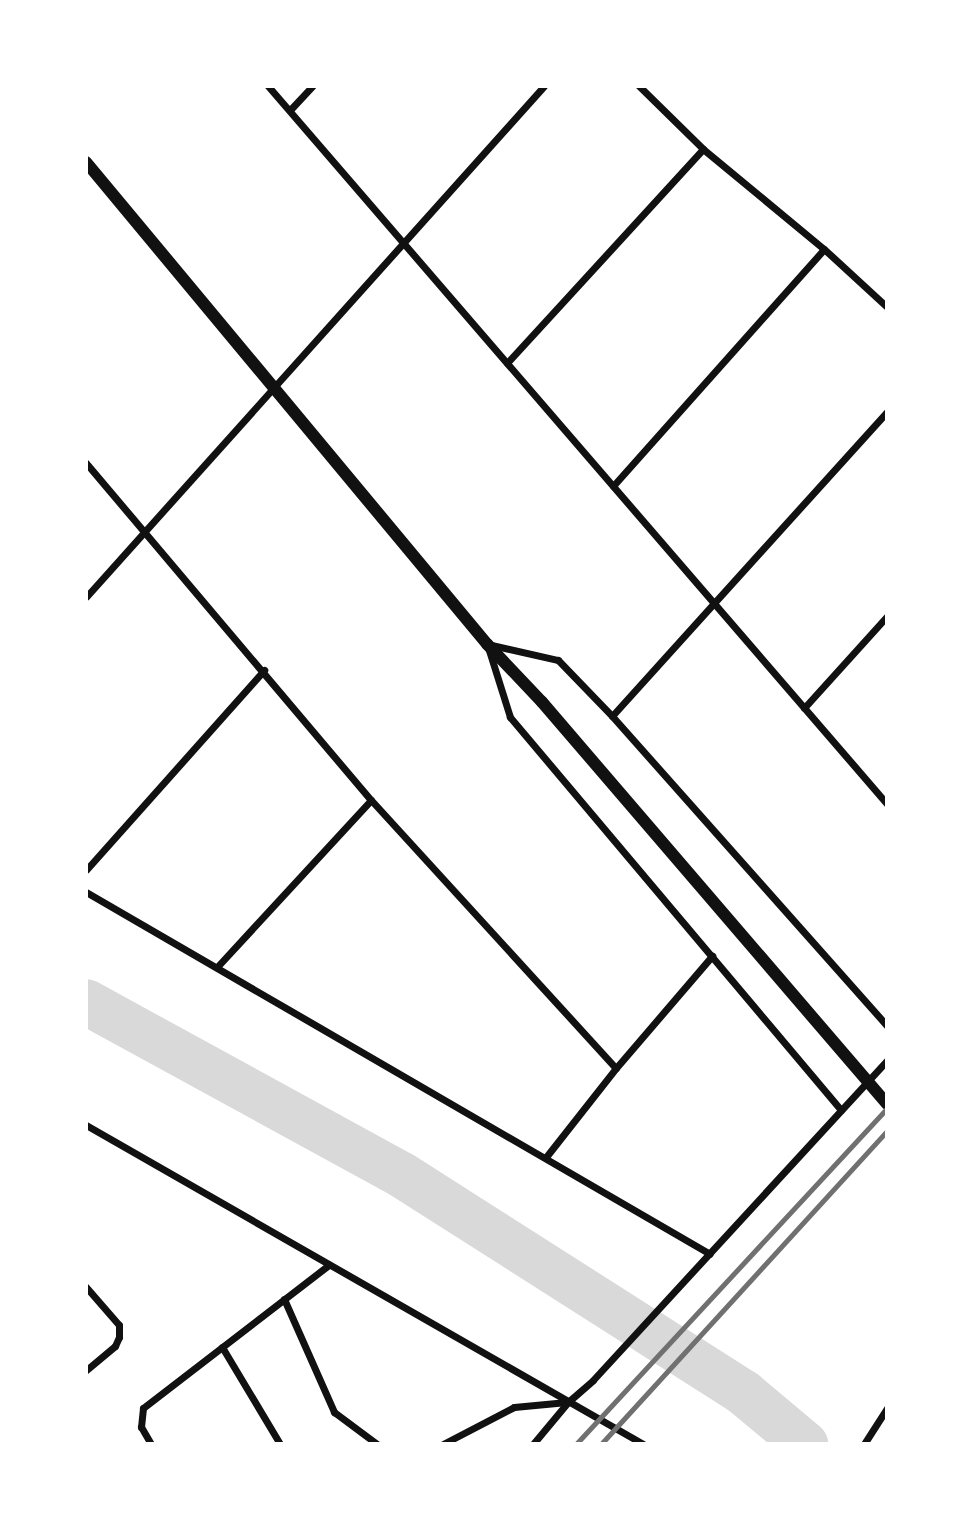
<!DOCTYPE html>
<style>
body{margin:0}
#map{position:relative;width:973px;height:1530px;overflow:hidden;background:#fff;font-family:Literata,serif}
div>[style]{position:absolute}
.river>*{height:46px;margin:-23px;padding:0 23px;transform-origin:23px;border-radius:23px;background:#d9d9d9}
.minor>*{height:7px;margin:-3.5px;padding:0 3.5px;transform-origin:3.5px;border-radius:3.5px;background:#111}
.tertiary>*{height:12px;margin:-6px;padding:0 6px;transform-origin:6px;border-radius:6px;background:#111}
.rail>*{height:5px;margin:-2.5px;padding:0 2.5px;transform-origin:2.5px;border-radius:2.5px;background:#707070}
span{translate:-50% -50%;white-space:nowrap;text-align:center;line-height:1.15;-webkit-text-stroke:7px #fff;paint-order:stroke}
.frame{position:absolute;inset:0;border:88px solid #fff;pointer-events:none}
</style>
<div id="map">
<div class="river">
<i style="left:86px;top:1002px;width:360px;rotate:28.7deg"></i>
<i style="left:402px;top:1175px;width:406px;rotate:32.5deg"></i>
<i style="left:744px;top:1393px;width:80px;rotate:39.9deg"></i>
</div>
<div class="minor">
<i style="left:268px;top:86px;width:948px;rotate:49.23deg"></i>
<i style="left:639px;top:86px;width:90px;rotate:44.5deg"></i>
<i style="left:703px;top:149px;width:157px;rotate:39.6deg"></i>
<i style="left:824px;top:249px;width:86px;rotate:42.6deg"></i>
<i style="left:290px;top:110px;width:33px;rotate:-47deg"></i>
<i style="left:507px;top:363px;width:290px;rotate:-47.5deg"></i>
<i style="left:86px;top:463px;width:441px;rotate:49.8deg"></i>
<i style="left:371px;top:800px;width:363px;rotate:47.6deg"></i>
<i style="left:613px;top:486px;width:317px;rotate:-48.3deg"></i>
<i style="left:86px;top:597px;width:686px;rotate:-48.13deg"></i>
<i style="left:804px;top:708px;width:124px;rotate:-47.9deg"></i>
<i style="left:612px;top:716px;width:410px;rotate:-47.9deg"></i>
<i style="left:86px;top:870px;width:268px;rotate:-48.3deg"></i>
<i style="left:86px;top:892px;width:721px;rotate:30.12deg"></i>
<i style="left:217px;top:967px;width:227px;rotate:-47.3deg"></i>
<i style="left:841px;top:1110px;width:514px;rotate:-130.11deg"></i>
<i style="left:510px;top:717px;width:77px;rotate:-107.5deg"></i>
<i style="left:487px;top:644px;width:73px;rotate:12.7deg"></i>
<i style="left:558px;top:660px;width:78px;rotate:46deg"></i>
<i style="left:612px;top:716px;width:414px;rotate:48.4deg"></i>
<i style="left:86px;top:1125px;width:642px;rotate:29.8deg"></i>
<i style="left:546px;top:1157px;width:113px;rotate:-51.8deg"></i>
<i style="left:616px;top:1068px;width:148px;rotate:-49.4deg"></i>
<i style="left:86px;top:1287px;width:50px;rotate:49deg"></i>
<i style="left:119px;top:1325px;width:12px;rotate:90deg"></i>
<i style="left:119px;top:1337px;width:10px;rotate:114deg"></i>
<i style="left:115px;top:1346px;width:38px;rotate:140deg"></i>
<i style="left:284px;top:1299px;width:124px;rotate:66.1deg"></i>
<i style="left:334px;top:1412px;width:54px;rotate:36.7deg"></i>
<i style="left:222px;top:1347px;width:113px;rotate:59.1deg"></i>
<i style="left:151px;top:1444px;width:20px;rotate:-120deg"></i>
<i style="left:141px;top:1427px;width:19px;rotate:-84deg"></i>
<i style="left:143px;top:1408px;width:235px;rotate:-37.6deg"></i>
<i style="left:443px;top:1444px;width:80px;rotate:-27.5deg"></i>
<i style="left:514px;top:1407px;width:53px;rotate:-5.4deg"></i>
<i style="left:533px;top:1444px;width:55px;rotate:-50.2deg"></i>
<i style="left:568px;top:1402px;width:33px;rotate:-41deg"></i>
<i style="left:593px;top:1380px;width:435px;rotate:-47.4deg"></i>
<i style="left:864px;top:1444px;width:43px;rotate:-57.4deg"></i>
</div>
<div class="tertiary">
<i style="left:86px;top:162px;width:627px;rotate:50.24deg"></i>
<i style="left:487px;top:644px;width:80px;rotate:46.5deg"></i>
<i style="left:542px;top:702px;width:530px;rotate:49.36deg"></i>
</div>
<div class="rail">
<i style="left:576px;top:1444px;width:458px;rotate:-47.2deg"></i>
<i style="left:601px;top:1444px;width:424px;rotate:-47.6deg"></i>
</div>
<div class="frame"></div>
</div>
